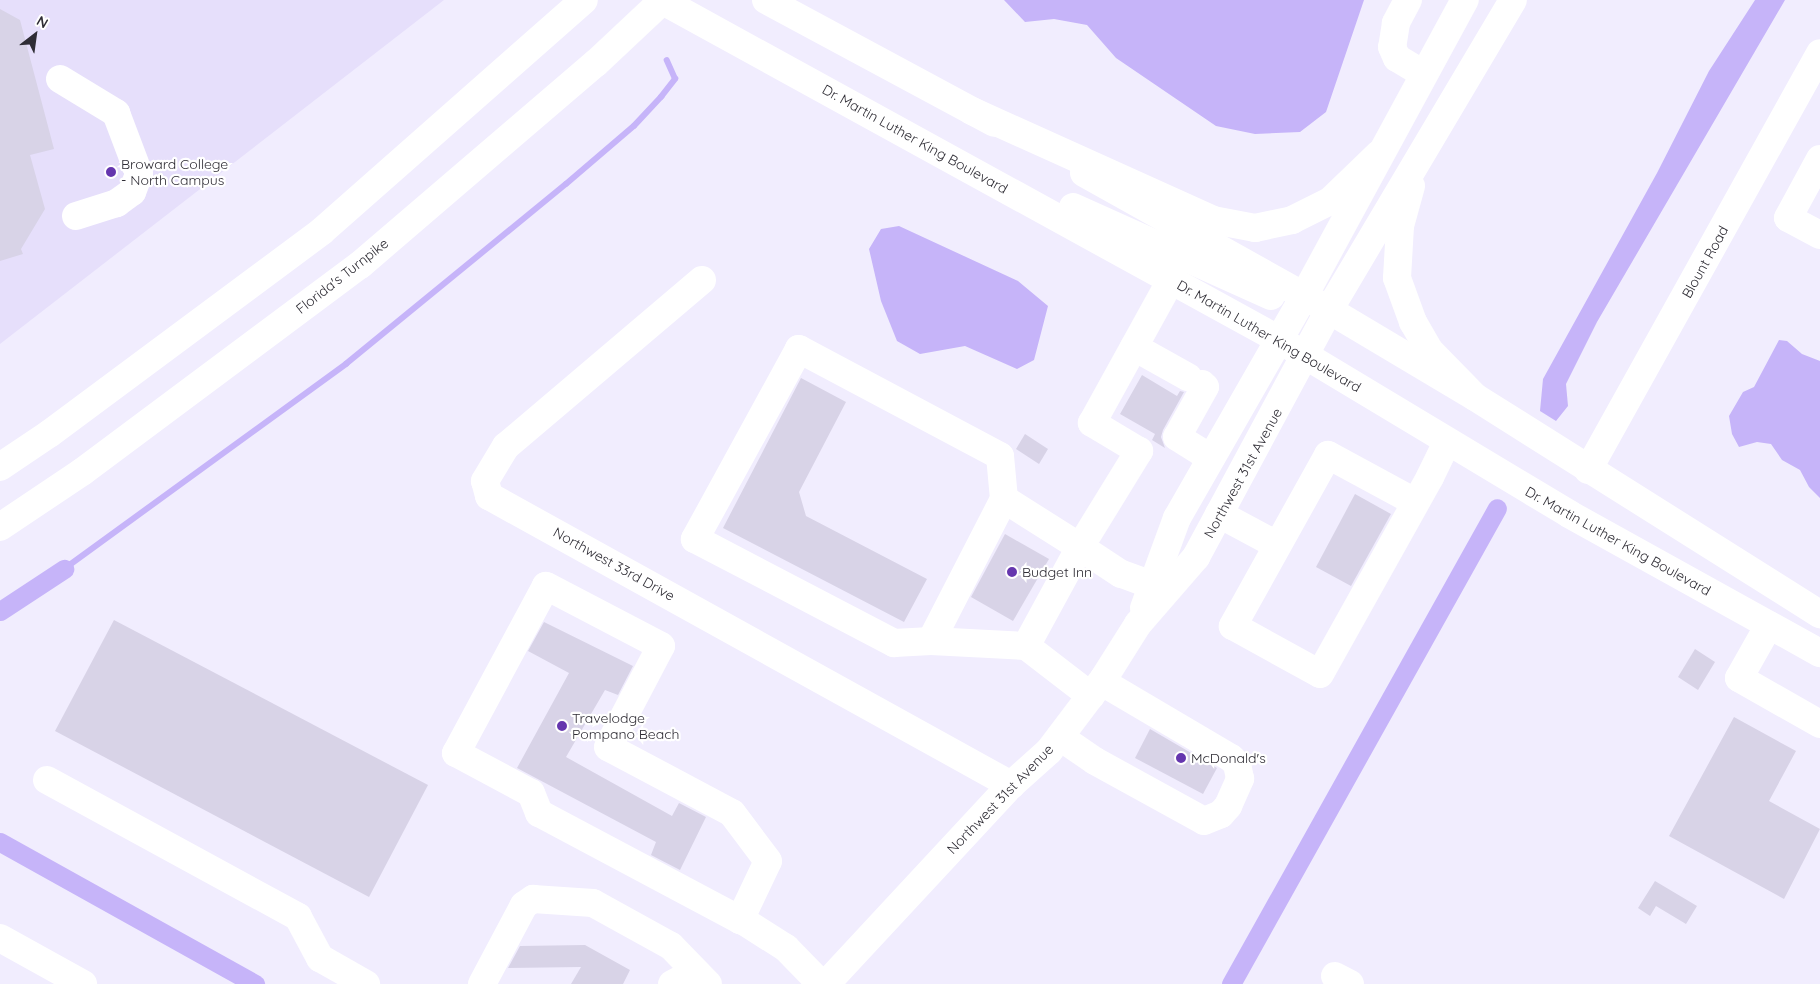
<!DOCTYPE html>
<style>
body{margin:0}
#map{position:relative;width:1820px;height:984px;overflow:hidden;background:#f1edfe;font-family:Quicksand,sans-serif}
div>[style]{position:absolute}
.built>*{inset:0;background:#e6dffb}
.water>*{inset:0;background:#c6b4f9}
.stream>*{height:5.5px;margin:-2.75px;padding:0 2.75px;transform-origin:2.75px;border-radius:2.75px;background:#c6b4f9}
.canal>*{height:19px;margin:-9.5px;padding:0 9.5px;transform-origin:9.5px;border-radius:9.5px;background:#c6b4f9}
.building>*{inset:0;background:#d8d3e7}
.minor>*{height:28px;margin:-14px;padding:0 14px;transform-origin:14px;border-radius:14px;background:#fff}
.major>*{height:28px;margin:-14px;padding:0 14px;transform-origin:14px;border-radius:14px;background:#fff}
.highway>*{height:28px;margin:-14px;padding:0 14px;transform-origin:14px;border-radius:14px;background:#fff}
.dots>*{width:14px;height:14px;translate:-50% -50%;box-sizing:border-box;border:2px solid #fff;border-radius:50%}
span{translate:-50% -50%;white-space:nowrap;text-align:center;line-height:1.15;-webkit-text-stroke:4.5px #fff;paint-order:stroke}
.street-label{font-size:14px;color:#2f2d35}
.poi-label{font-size:14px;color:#2f2d35}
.left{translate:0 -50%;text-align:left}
.north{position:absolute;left:10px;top:10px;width:50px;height:50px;-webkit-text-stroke:4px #fff;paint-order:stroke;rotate:30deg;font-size:14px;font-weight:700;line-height:20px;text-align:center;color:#2f2d35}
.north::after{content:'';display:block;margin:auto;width:18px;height:22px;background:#2f2d35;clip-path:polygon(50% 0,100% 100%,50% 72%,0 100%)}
</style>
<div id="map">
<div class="built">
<i style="clip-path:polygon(0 0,444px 0,0 344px)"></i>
</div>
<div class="water">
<i style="clip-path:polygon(1004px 0,1364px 0,1326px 112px,1300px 132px,1255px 134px,1216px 126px,1116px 58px,1087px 25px,1054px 19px,1025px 22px)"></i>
<i style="clip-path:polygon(1755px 0,1785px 0,1597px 322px,1566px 384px,1568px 406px,1556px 421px,1540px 411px,1543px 379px,1657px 173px,1709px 71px)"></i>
<i style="clip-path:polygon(899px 226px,1018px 281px,1048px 306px,1034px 360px,1017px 369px,965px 346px,920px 354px,897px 341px,881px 301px,869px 249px,881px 229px)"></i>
<i style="clip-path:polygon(1779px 340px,1787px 341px,1802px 354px,1820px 361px,1820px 498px,1809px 487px,1800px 470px,1782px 460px,1771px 444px,1757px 442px,1739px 447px,1732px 434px,1729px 416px,1743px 392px,1754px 387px)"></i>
</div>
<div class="stream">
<i style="left:64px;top:569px;width:349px;rotate:-36deg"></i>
<i style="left:346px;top:364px;width:284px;rotate:-39.3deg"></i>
<i style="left:566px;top:184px;width:89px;rotate:-40.5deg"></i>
<i style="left:634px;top:126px;width:40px;rotate:-47deg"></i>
<i style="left:661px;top:97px;width:23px;rotate:-52deg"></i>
<i style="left:675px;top:79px;width:20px;rotate:-114deg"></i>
</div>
<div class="canal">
<i style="left:0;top:611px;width:77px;rotate:-33.3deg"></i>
<i style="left:0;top:842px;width:292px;rotate:29.1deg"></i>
<i style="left:1231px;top:984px;width:545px;rotate:-60.8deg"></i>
</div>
<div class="building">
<i style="clip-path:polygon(0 9px,20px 20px,54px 149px,30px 155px,45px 209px,21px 249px,23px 254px,0 261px)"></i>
<i style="clip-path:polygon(1142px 375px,1177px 396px,1180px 391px,1184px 392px,1163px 430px,1161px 437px,1165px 448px,1152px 440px,1155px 434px,1120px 414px)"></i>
<i style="clip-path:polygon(801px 378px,846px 402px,799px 492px,806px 516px,927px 579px,904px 622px,723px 528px)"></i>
<i style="clip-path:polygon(1025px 434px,1048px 449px,1039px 464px,1016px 449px)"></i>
<i style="clip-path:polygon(1355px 494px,1391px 514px,1351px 586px,1316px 567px)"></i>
<i style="clip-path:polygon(1005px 534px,1049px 559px,1013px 621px,971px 597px)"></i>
<i style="clip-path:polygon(114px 620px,428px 785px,369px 897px,55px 731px)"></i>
<i style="clip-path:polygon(544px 622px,633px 666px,618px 695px,605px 690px,566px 757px,672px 816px,679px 803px,706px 817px,680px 870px,651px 855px,656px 842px,517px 768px,569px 673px,528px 651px)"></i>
<i style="clip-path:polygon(1695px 649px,1715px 662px,1698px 690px,1678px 677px)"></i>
<i style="clip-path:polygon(1734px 717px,1796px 751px,1769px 801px,1820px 829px,1784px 899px,1669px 836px)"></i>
<i style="clip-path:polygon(1150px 729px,1217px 768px,1203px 794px,1135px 758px)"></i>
<i style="clip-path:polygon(1655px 881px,1697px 906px,1686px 924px,1656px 906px,1650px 916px,1638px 908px)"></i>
<i style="clip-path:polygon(585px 945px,630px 970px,623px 984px,571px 984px,581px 967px,508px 968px,520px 946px)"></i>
</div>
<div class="minor">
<i style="left:1408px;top:0;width:26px;rotate:118deg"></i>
<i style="left:1396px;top:23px;width:24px;rotate:99deg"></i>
<i style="left:1392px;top:47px;width:12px;rotate:66deg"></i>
<i style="left:1397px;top:58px;width:31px;rotate:31deg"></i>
<i style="left:60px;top:79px;width:66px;rotate:31.3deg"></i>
<i style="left:116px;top:113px;width:65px;rotate:69.3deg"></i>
<i style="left:139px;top:174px;width:19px;rotate:111deg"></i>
<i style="left:132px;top:192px;width:19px;rotate:144deg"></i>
<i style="left:117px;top:203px;width:43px;rotate:162.4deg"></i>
<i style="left:1820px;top:159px;width:67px;rotate:118.5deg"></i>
<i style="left:1788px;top:218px;width:36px;rotate:28deg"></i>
<i style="left:702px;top:280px;width:257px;rotate:139.7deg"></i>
<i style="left:506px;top:446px;width:41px;rotate:121deg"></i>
<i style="left:485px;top:481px;width:16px;rotate:75deg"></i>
<i style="left:489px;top:496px;width:597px;rotate:28.97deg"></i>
<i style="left:1134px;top:347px;width:62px;rotate:29.1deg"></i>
<i style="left:1202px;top:384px;width:4px;rotate:45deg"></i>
<i style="left:1205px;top:387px;width:57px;rotate:119.2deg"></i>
<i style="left:1177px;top:437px;width:40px;rotate:32deg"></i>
<i style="left:1588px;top:470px;width:477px;rotate:-60.9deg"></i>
<i style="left:1004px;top:499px;width:43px;rotate:-95.3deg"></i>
<i style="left:1000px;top:456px;width:228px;rotate:-152deg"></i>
<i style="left:799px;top:349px;width:217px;rotate:118.7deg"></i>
<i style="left:695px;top:539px;width:225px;rotate:27.6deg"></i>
<i style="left:894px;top:643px;width:37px;rotate:-3deg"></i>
<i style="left:931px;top:641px;width:160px;rotate:-62.8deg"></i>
<i style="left:1004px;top:499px;width:90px;rotate:32.3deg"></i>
<i style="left:1080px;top:547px;width:113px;rotate:118.6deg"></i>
<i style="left:1026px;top:646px;width:82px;rotate:37.6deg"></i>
<i style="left:1415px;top:502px;width:99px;rotate:-151.6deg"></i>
<i style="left:1328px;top:455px;width:196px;rotate:119.1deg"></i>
<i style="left:1233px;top:626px;width:99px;rotate:28.9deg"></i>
<i style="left:1320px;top:674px;width:226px;rotate:-60.8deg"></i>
<i style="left:1430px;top:477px;width:39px;rotate:-64deg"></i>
<i style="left:1219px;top:514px;width:66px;rotate:28.1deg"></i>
<i style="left:1152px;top:585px;width:33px;rotate:-160deg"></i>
<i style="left:1121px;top:574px;width:49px;rotate:-146.6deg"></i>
<i style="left:1080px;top:547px;width:113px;rotate:-58.4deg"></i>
<i style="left:1139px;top:451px;width:55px;rotate:-149.2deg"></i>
<i style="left:1092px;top:423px;width:163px;rotate:-61.1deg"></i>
<i style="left:1769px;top:625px;width:61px;rotate:119.5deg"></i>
<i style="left:1739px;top:678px;width:93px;rotate:29.6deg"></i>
<i style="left:931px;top:641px;width:95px;rotate:3deg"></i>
<i style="left:1060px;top:737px;width:42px;rotate:34.4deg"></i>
<i style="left:1095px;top:761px;width:124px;rotate:28.8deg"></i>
<i style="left:1204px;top:821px;width:18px;rotate:-22deg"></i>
<i style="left:1221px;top:814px;width:11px;rotate:-49deg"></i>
<i style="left:1228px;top:806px;width:30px;rotate:-66deg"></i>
<i style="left:1240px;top:779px;width:15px;rotate:-101deg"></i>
<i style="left:1237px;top:764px;width:8px;rotate:-135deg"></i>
<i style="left:1231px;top:758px;width:150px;rotate:-149.5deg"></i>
<i style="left:47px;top:780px;width:286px;rotate:28.6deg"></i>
<i style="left:298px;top:917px;width:47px;rotate:61.8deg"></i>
<i style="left:320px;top:958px;width:53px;rotate:29.5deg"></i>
<i style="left:740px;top:920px;width:65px;rotate:-64.6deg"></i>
<i style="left:768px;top:861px;width:60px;rotate:-126.9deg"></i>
<i style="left:732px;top:813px;width:140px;rotate:-152deg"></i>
<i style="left:608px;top:747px;width:114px;rotate:-62.3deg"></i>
<i style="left:661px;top:646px;width:130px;rotate:-152.4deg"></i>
<i style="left:546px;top:586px;width:190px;rotate:118.3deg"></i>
<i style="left:456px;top:753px;width:85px;rotate:28.1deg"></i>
<i style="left:531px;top:793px;width:22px;rotate:68deg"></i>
<i style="left:539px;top:813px;width:228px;rotate:28deg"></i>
<i style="left:740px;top:920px;width:5px;rotate:22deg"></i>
<i style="left:745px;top:922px;width:49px;rotate:32.4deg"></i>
<i style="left:786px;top:948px;width:50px;rotate:45.8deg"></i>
<i style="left:0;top:938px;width:95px;rotate:29deg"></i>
<i style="left:1335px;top:976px;width:17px;rotate:28deg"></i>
<i style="left:482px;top:984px;width:89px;rotate:-62deg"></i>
<i style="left:524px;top:905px;width:11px;rotate:-34deg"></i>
<i style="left:533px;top:899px;width:60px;rotate:3.8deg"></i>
<i style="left:593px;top:903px;width:89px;rotate:28.9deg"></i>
<i style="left:671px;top:946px;width:53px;rotate:45.8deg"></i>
<i style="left:672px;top:984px;width:26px;rotate:-28deg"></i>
</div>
<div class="major">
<i style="left:661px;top:0;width:704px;rotate:28.79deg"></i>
<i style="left:1278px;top:339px;width:340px;rotate:31deg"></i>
<i style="left:1569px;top:514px;width:287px;rotate:29deg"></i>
<i style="left:766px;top:0;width:259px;rotate:28.3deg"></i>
<i style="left:1084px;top:173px;width:281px;rotate:29.2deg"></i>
<i style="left:1329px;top:310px;width:170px;rotate:30.8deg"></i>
<i style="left:1475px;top:397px;width:408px;rotate:32.2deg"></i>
<i style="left:1073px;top:207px;width:217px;rotate:24.2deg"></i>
<i style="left:1144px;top:608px;width:96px;rotate:-69.9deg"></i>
<i style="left:1177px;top:518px;width:256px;rotate:-60.2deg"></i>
<i style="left:826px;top:984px;width:272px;rotate:-47.1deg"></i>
<i style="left:1011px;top:785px;width:51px;rotate:-41.8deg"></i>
<i style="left:1049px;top:751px;width:91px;rotate:-53deg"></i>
<i style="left:1104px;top:678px;width:64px;rotate:-57.8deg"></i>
<i style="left:1138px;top:624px;width:89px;rotate:-49.1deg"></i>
<i style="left:1196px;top:557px;width:281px;rotate:-61.7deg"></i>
</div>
<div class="highway">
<i style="left:972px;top:111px;width:265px;rotate:24.3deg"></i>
<i style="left:1213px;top:220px;width:43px;rotate:10.8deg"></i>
<i style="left:1255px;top:228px;width:38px;rotate:-12deg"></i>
<i style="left:1292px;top:220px;width:42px;rotate:-26.6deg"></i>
<i style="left:1330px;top:201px;width:68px;rotate:-43.8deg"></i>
<i style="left:1411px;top:186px;width:41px;rotate:105.4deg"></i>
<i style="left:1400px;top:226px;width:52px;rotate:93.3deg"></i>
<i style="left:1397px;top:278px;width:47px;rotate:70deg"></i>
<i style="left:1413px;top:322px;width:34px;rotate:60deg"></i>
<i style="left:1430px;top:351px;width:64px;rotate:45.6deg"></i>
<i style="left:1304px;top:296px;width:337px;rotate:-61.5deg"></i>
<i style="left:1329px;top:310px;width:360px;rotate:-59.3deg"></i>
<i style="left:0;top:467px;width:59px;rotate:-34deg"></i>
<i style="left:49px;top:434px;width:340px;rotate:-36.6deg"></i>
<i style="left:322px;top:231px;width:349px;rotate:-41.4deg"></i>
<i style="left:0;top:527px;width:99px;rotate:-33.9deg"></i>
<i style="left:82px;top:472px;width:347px;rotate:-36.7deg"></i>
<i style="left:360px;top:265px;width:311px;rotate:-40.6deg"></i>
<i style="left:596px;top:63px;width:92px;rotate:-43.2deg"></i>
</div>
<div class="dots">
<i style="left:111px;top:172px;background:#6536ae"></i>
<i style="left:1012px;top:572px;background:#6536ae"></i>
<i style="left:562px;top:726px;background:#6536ae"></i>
<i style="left:1181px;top:758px;background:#6536ae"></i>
</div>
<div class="street-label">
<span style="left:915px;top:139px;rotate:29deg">Dr. Martin Luther King Boulevard</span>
<span style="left:1705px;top:262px;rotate:-61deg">Blount Road</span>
<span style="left:342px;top:276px;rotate:-38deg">Florida's Turnpike</span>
<span style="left:1269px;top:336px;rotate:30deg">Dr. Martin Luther King Boulevard</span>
<span style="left:1243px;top:473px;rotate:-61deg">Northwest 31st Avenue</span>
<span style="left:1618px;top:541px;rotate:29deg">Dr. Martin Luther King Boulevard</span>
<span style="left:614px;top:564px;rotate:29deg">Northwest 33rd Drive</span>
<span style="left:1000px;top:799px;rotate:-46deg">Northwest 31st Avenue</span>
</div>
<div class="poi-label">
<span class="left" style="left:121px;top:172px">Broward College<br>- North Campus</span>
<span class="left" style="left:1022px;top:572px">Budget Inn</span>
<span class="left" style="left:572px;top:726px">Travelodge<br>Pompano Beach</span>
<span class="left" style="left:1191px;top:758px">McDonald's</span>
</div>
<div class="north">N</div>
</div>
